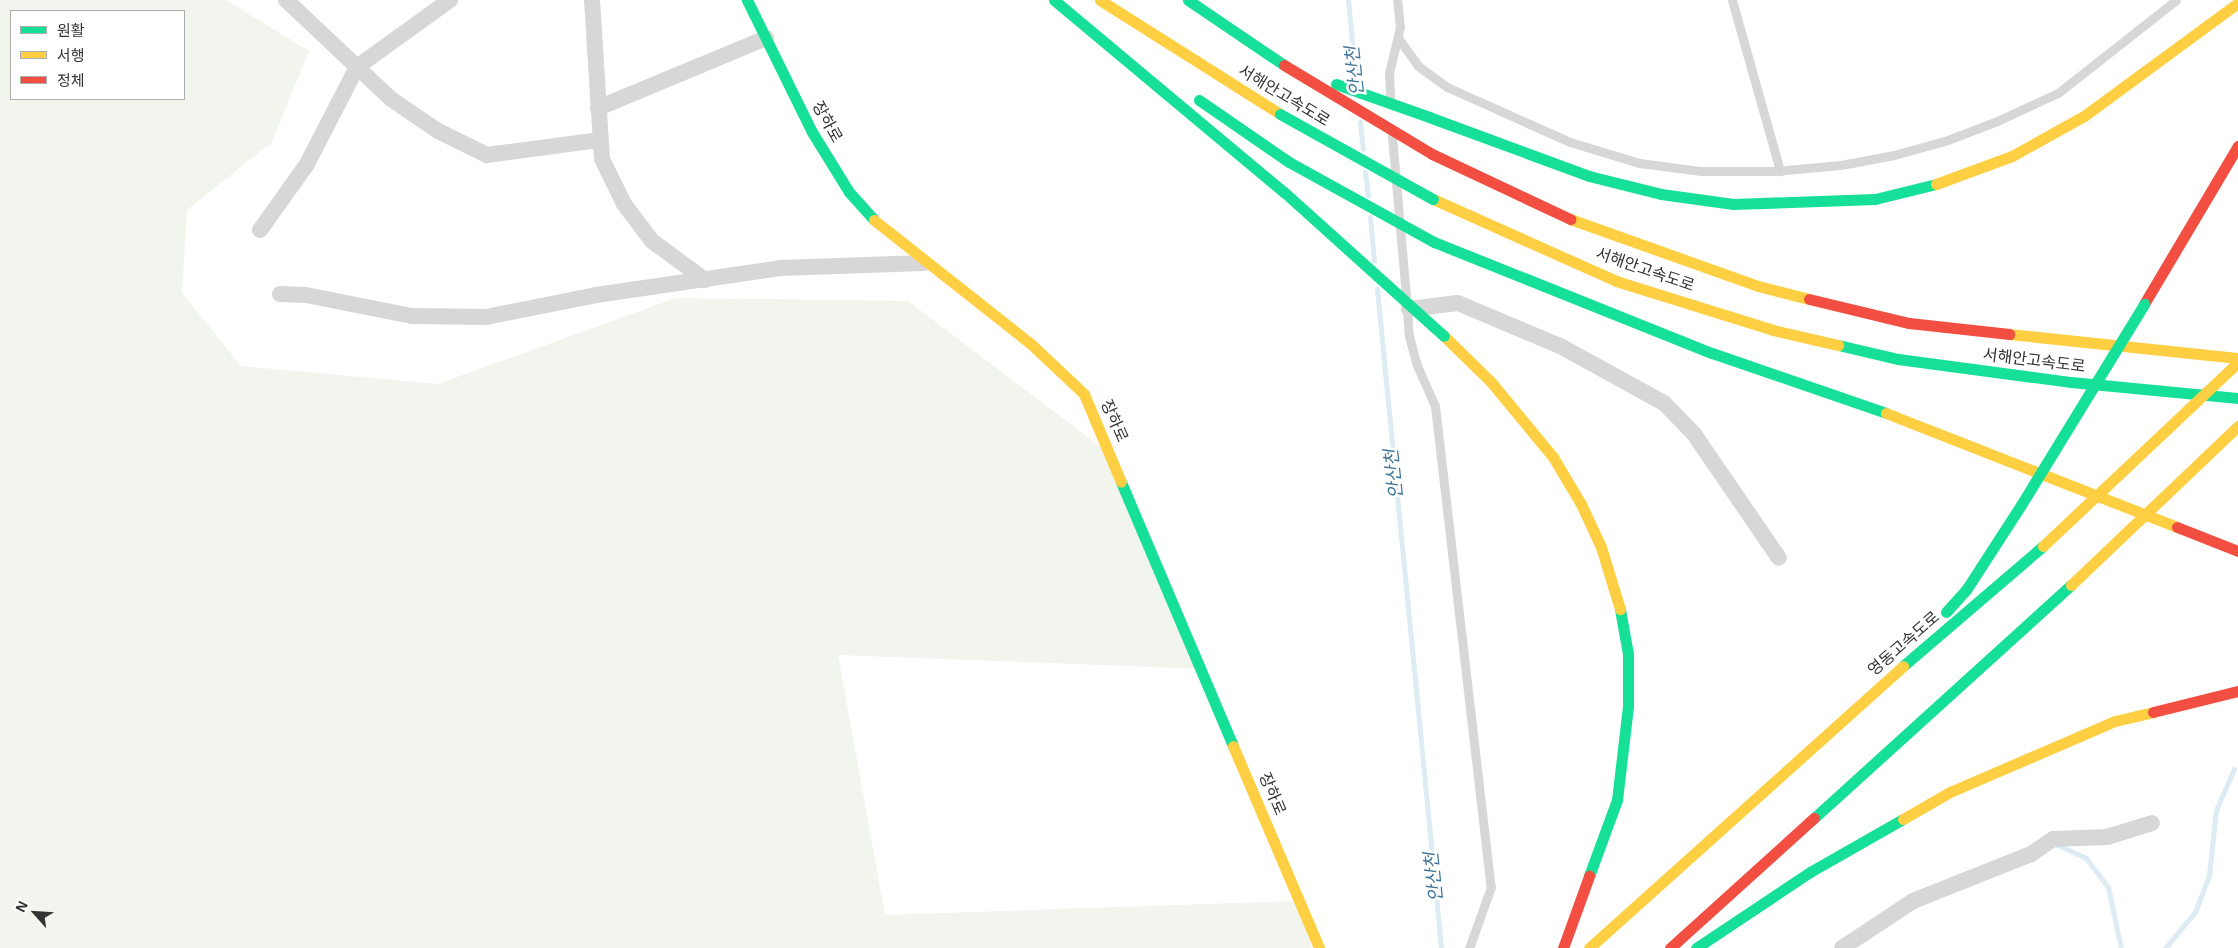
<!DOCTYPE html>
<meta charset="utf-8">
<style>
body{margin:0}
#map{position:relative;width:2238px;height:948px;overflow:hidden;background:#fff;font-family:Helvetica,"Noto Sans KR",sans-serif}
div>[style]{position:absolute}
.green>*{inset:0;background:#f1f5ed}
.stream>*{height:5px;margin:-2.5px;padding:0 2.5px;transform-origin:2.5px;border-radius:2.5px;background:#ddebf3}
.lane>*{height:9px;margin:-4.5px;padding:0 4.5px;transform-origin:4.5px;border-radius:4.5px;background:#d7d7d7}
.street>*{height:16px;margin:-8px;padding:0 8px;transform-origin:8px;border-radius:8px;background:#d7d7d7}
.fast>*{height:11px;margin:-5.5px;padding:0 5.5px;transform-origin:5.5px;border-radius:5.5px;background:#16e098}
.slow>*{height:11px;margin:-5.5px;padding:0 5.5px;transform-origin:5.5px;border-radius:5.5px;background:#ffcf43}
.jam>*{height:11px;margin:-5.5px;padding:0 5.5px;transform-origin:5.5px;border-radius:5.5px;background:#f24e42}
.fast-bridge>*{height:11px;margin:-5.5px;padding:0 5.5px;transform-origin:5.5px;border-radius:5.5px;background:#16e098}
.slow-bridge>*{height:11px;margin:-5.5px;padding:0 5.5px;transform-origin:5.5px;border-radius:5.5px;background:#ffcf43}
.jam-bridge>*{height:11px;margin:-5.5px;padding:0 5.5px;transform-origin:5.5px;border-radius:5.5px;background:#f24e42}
span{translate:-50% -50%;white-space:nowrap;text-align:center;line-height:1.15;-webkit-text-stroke:5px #fff;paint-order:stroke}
.street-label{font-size:16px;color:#333}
.water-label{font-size:18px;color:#3f7597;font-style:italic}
.legend{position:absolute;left:10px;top:10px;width:175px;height:90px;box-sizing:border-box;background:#fff;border:1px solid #adadad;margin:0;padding:6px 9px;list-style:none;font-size:15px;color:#333}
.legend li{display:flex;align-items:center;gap:10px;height:25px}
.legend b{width:25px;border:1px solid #adadad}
.north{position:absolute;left:10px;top:888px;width:50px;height:50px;-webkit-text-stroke:4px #fff;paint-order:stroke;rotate:296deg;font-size:14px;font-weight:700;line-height:20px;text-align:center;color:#333}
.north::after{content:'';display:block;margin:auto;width:18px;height:22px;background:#333;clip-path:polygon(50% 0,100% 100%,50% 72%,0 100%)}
</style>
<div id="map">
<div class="green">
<i style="clip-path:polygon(evenodd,0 0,226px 0,309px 51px,272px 142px,187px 210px,182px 293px,241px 366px,438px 384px,676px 298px,908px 301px,1109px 453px,1207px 669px,838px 655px,885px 915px,1296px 901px,1312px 948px,0 948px,0 0,11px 11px,184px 11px,184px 99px,11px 99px,11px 11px)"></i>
</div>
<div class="stream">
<i style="left:1348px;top:0;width:82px;rotate:84.4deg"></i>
<i style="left:1360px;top:122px;width:27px;rotate:84deg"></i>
<i style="left:1365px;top:172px;width:24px;rotate:83deg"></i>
<i style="left:1370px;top:217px;width:44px;rotate:84.8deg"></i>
<i style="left:1377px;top:289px;width:662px;rotate:84.45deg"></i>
<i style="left:2056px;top:844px;width:33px;rotate:25deg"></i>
<i style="left:2086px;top:858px;width:36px;rotate:53deg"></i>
<i style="left:2108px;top:887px;width:62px;rotate:78deg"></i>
<i style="left:2165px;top:948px;width:47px;rotate:-50.2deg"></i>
<i style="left:2195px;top:912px;width:40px;rotate:-69deg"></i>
<i style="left:2209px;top:875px;width:65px;rotate:-83.9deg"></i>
<i style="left:2216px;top:810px;width:45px;rotate:-66.3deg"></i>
</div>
<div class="lane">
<i style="left:1732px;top:0;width:178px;rotate:74.3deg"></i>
<i style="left:1398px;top:38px;width:34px;rotate:54deg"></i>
<i style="left:1418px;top:66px;width:36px;rotate:36deg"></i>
<i style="left:1447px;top:87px;width:135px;rotate:24.1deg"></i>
<i style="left:1570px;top:142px;width:72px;rotate:16.9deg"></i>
<i style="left:1639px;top:163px;width:63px;rotate:7.4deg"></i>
<i style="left:1701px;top:171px;width:73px"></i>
<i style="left:1774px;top:171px;width:67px;rotate:-5.1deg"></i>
<i style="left:1841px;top:165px;width:54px;rotate:-10.7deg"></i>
<i style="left:1894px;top:155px;width:53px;rotate:-15.4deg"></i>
<i style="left:1945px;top:141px;width:56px;rotate:-21deg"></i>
<i style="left:1997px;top:121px;width:67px;rotate:-24.7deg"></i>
<i style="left:2058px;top:93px;width:150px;rotate:-38.2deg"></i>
<i style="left:1390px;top:98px;width:25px;rotate:-92deg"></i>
<i style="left:1389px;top:73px;width:47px;rotate:-76.6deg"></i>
<i style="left:1400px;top:27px;width:27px;rotate:-96deg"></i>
<i style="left:1392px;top:136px;width:160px;rotate:85deg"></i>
<i style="left:1407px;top:310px;width:26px;rotate:86deg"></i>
<i style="left:1409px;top:336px;width:28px;rotate:75deg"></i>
<i style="left:1416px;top:363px;width:47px;rotate:66.2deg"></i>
<i style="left:1435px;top:406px;width:484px;rotate:83.4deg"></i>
<i style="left:1491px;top:887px;width:65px;rotate:109.8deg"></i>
</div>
<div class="street">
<i style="left:286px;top:0;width:144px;rotate:43.3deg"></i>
<i style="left:391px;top:99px;width:57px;rotate:34.2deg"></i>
<i style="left:438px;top:131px;width:55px;rotate:26.1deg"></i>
<i style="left:487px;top:155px;width:114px;rotate:-7.6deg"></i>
<i style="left:592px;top:0;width:159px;rotate:86.4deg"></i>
<i style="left:602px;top:159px;width:50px;rotate:63.9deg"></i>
<i style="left:624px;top:204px;width:46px;rotate:52.9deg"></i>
<i style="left:652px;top:241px;width:66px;rotate:36.3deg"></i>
<i style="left:598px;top:108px;width:182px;rotate:-22.6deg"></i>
<i style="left:260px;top:230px;width:81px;rotate:-54.5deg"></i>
<i style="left:307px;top:164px;width:109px;rotate:-62.7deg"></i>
<i style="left:357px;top:67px;width:115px;rotate:-35.8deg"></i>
<i style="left:280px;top:294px;width:26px;rotate:2deg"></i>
<i style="left:306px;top:295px;width:108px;rotate:11.2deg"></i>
<i style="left:412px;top:316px;width:74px;rotate:0.8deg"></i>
<i style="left:486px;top:317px;width:112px;rotate:-11.3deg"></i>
<i style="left:596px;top:295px;width:186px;rotate:-8.3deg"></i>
<i style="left:780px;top:268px;width:144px;rotate:-2deg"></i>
<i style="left:1409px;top:309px;width:49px;rotate:-7deg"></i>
<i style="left:1458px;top:303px;width:113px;rotate:22.9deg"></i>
<i style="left:1562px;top:347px;width:116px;rotate:28.8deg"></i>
<i style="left:1664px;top:403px;width:43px;rotate:45.9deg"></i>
<i style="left:1694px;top:434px;width:150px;rotate:55.6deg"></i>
<i style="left:1842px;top:948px;width:85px;rotate:-33.5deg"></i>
<i style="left:1913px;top:901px;width:127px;rotate:-21.7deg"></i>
<i style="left:2031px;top:854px;width:27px;rotate:-34deg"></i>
<i style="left:2053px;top:839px;width:54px;rotate:-2.1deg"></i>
<i style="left:2107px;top:837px;width:47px;rotate:-17.3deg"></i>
</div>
<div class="fast">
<i style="left:747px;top:0;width:147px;rotate:63.8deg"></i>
<i style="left:812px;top:132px;width:70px;rotate:58.3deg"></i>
<i style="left:849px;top:192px;width:38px;rotate:48deg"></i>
<i style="left:1054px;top:0;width:300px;rotate:39.9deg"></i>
<i style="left:1188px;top:0;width:116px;rotate:34.1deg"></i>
<i style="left:1199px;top:100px;width:109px;rotate:34.6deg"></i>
<i style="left:1429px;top:117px;width:171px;rotate:20.2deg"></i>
<i style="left:1589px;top:176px;width:74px;rotate:14deg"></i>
<i style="left:1661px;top:194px;width:73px;rotate:7.9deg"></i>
<i style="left:1733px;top:204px;width:142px;rotate:-2deg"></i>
<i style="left:1875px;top:199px;width:63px;rotate:-13.8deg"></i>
<i style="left:1434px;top:242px;width:299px;rotate:21.8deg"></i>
<i style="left:1712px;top:353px;width:184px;rotate:19deg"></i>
<i style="left:1838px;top:345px;width:62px;rotate:13.1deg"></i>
<i style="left:1898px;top:359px;width:175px;rotate:7.6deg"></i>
<i style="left:2071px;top:382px;width:168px;rotate:5.5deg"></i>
<i style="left:1121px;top:482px;width:287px;rotate:67deg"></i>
<i style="left:1946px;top:612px;width:30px;rotate:-48deg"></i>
<i style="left:1966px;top:590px;width:101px;rotate:-57.1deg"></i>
<i style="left:1903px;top:666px;width:184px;rotate:-40.6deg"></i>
<i style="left:1814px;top:818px;width:347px;rotate:-42.2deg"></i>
<i style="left:1589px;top:876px;width:81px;rotate:-69.8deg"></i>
<i style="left:1617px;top:800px;width:94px;rotate:-83.3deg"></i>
<i style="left:1628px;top:707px;width:53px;rotate:-90deg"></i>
<i style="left:1628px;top:654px;width:46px;rotate:-100.1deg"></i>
<i style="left:1696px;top:948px;width:137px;rotate:-33.7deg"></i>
<i style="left:1810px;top:872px;width:107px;rotate:-29.7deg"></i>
</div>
<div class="slow">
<i style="left:1100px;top:0;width:213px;rotate:32.3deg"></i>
<i style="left:1936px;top:184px;width:81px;rotate:-20.2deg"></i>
<i style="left:2012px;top:156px;width:82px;rotate:-29.1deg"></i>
<i style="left:2084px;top:116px;width:191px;rotate:-36.3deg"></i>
<i style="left:1433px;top:199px;width:201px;rotate:24.1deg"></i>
<i style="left:1616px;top:281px;width:164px;rotate:17.3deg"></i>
<i style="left:1773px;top:330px;width:67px;rotate:13deg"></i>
<i style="left:1570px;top:219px;width:200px;rotate:19.6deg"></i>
<i style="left:1758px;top:286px;width:53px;rotate:14.3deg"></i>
<i style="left:874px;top:220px;width:200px;rotate:38.3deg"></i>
<i style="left:1031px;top:344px;width:73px;rotate:43.3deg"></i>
<i style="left:1084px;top:394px;width:95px;rotate:67.2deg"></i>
<i style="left:2009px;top:334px;width:230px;rotate:6deg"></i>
<i style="left:1444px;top:336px;width:66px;rotate:44.4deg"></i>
<i style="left:1491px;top:382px;width:97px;rotate:50.4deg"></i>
<i style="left:1553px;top:457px;width:55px;rotate:59.2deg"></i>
<i style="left:1581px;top:504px;width:47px;rotate:65.1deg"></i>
<i style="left:1601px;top:547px;width:65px;rotate:73deg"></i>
<i style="left:1886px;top:413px;width:313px;rotate:21.4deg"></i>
<i style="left:1233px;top:746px;width:220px;rotate:66.9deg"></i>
<i style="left:1903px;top:819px;width:54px;rotate:-29.9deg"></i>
<i style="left:1950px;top:792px;width:180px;rotate:-23.3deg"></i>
<i style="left:2115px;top:721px;width:39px;rotate:-13deg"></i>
<i style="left:1589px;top:948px;width:422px;rotate:-41.9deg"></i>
</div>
<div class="jam">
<i style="left:1432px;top:154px;width:153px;rotate:25.2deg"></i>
<i style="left:1809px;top:299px;width:103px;rotate:13.5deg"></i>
<i style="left:1909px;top:323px;width:101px;rotate:6.3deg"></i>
<i style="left:2144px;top:304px;width:184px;rotate:-59.3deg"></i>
<i style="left:2177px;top:527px;width:66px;rotate:21.5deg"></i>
<i style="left:2153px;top:712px;width:88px;rotate:-13.9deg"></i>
<i style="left:1563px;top:948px;width:77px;rotate:-70.1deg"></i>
<i style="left:1670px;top:948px;width:194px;rotate:-42.1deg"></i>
</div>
<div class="fast-bridge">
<i style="left:1336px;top:84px;width:99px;rotate:19.5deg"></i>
<i style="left:1280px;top:114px;width:175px;rotate:29.1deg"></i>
<i style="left:1289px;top:162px;width:166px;rotate:28.9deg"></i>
<i style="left:1284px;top:192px;width:215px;rotate:42deg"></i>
<i style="left:2021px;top:505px;width:236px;rotate:-58.5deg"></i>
</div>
<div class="slow-bridge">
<i style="left:2043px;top:546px;width:268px;rotate:-43.3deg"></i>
<i style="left:2071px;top:585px;width:231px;rotate:-43.6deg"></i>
</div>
<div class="jam-bridge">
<i style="left:1284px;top:65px;width:173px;rotate:31deg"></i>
</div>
<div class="street-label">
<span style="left:1284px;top:96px;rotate:31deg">서해안고속도로</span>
<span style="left:827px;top:122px;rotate:61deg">장하로</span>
<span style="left:1645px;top:270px;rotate:19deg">서해안고속도로</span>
<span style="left:2034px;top:361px;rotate:7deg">서해안고속도로</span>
<span style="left:1114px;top:421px;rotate:66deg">장하로</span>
<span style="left:1904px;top:644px;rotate:-41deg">영동고속도로</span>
<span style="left:1272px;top:794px;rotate:67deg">장하로</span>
</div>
<div class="water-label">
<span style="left:1355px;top:71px;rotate:-96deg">안산천</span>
<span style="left:1394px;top:474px;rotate:-96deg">안산천</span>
<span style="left:1434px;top:877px;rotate:-96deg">안산천</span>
</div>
<ul class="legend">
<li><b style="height:6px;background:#16e098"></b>원활</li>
<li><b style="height:6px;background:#ffcf43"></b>서행</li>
<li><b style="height:6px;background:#f24e42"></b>정체</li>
</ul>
<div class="north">N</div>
</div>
